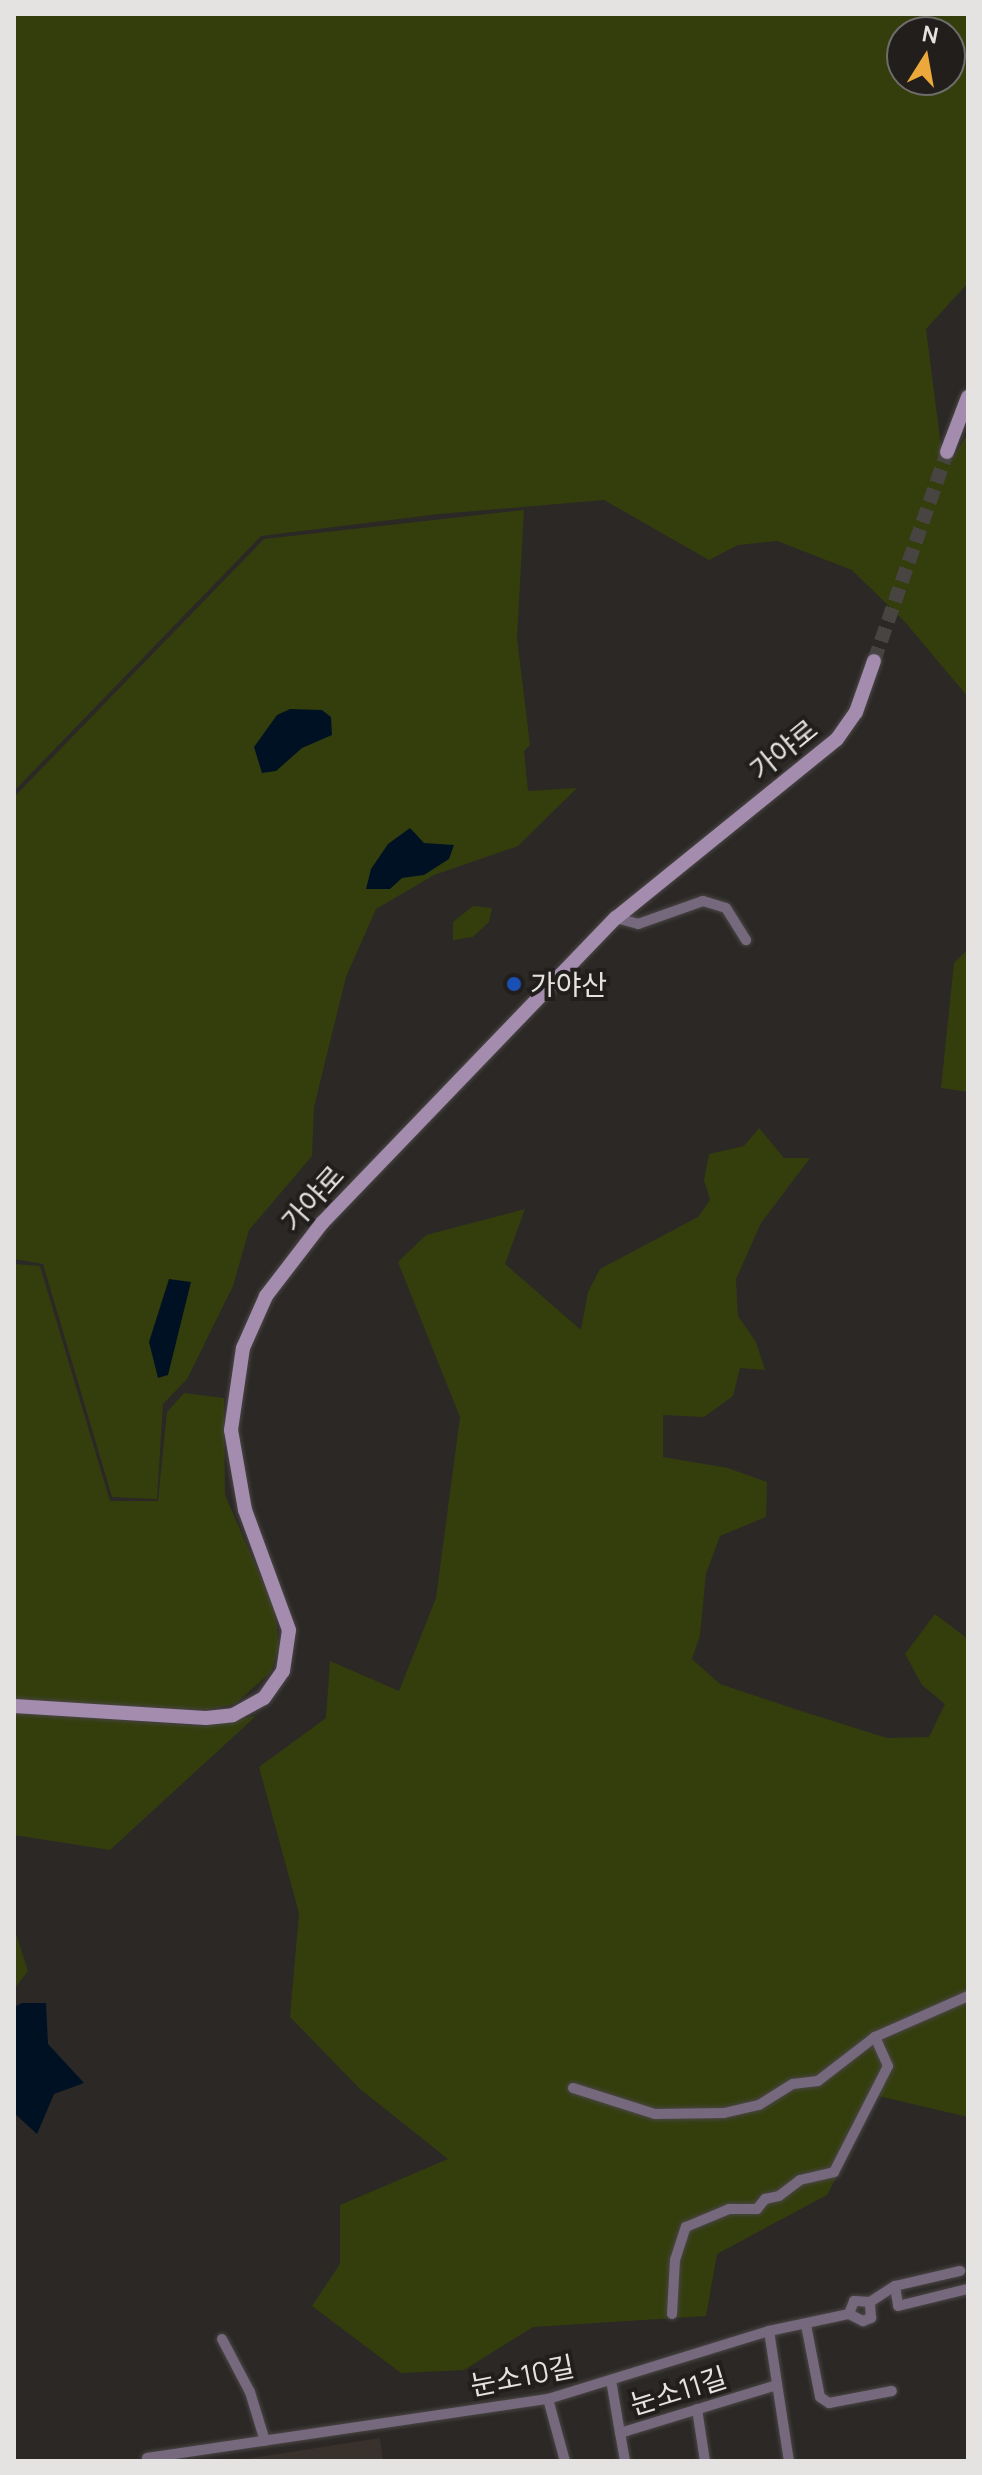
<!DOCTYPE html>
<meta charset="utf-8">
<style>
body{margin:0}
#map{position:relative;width:982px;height:2475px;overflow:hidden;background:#2b2826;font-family:Manrope,"Noto Sans KR",sans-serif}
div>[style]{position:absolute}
.built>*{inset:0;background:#39312c}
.green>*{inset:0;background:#343e0d}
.water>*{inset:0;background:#001123}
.secondary-tunnel>*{height:14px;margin-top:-7px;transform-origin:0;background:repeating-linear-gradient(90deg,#474442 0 14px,transparent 0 21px)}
.roads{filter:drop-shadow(0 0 2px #494644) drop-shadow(0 0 2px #494644)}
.street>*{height:10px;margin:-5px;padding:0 5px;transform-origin:5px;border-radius:5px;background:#76687d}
.secondary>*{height:14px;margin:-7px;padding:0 7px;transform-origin:7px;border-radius:7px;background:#a38cad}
.dots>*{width:22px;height:22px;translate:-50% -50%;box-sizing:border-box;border:4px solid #211e1c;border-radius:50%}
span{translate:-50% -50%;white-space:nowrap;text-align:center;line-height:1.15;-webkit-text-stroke:8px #211e1c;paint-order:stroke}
.street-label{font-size:28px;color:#e5e3e2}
.poi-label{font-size:28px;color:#e5e3e2}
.left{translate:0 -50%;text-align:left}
.frame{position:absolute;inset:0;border:16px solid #e5e3e2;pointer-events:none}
.north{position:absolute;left:886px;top:16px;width:80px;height:80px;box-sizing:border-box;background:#211e1c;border:2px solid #6f6d6b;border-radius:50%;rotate:11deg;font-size:22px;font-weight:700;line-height:32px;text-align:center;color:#e5e3e2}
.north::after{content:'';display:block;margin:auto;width:28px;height:36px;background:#eda83b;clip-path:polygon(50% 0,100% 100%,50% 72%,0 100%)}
</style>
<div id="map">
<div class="built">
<i style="clip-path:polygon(380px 2438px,383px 2461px,233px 2461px)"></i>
</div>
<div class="green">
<i style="clip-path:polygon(evenodd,14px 14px,968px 14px,968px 283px,926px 329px,941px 446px,950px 463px,968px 433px,968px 697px,905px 622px,852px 570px,777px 541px,738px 545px,709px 560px,604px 500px,439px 514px,261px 536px,14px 791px,14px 14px,902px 32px,950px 32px,950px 80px,902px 80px,902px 32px)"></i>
<i style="clip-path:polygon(524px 510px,517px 638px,530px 745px,524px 751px,528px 791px,577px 788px,518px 846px,434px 875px,376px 909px,346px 977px,314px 1107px,312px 1156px,249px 1230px,233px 1286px,187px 1379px,163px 1404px,157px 1499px,112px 1497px,43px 1264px,14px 1259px,14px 797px,264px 539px)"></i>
<i style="clip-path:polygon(473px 906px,492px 908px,489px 922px,473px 937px,453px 940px,453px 922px)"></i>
<i style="clip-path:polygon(968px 949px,968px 1092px,941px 1088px,954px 963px)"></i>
<i style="clip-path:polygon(759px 1128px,784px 1158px,810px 1158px,761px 1223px,736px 1279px,738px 1316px,756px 1342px,765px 1370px,740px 1368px,733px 1396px,704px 1417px,663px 1415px,663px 1457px,728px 1468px,767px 1482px,766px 1517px,720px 1536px,706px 1574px,700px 1635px,692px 1659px,720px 1684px,801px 1711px,887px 1738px,929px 1737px,945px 1704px,922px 1685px,905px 1654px,935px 1614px,968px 1639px,968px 2117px,878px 2096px,827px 2195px,717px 2254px,706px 2316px,533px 2327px,464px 2370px,401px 2373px,312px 2306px,340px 2264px,340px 2205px,448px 2159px,360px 2089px,290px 2017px,299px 1913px,259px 1767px,326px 1718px,330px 1661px,399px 1691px,436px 1598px,460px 1417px,398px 1262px,426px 1235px,525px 1209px,505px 1264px,581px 1330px,588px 1292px,600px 1269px,698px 1217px,710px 1200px,704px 1180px,709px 1154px,744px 1146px)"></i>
<i style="clip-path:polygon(14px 1264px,40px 1266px,110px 1501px,158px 1501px,167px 1412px,184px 1393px,224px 1398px,225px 1495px,275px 1610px,279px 1647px,271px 1672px,235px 1704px,206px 1710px,14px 1700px)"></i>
<i style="clip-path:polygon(14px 1713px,202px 1726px,256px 1716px,110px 1850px,14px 1835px)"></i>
<i style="clip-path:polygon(14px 1928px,28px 1971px,14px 1989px)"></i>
</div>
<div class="water">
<i style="clip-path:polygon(290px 709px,322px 710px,331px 717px,332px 735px,302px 748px,276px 771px,262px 773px,254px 747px,277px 715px)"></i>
<i style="clip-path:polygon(410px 828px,424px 843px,454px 845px,449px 859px,424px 875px,402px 878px,390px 889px,366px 889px,371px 869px,388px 844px)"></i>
<i style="clip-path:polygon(169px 1279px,191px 1282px,168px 1375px,158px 1378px,149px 1342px)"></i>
<i style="clip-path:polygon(22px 2003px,46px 2003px,48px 2044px,84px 2083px,54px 2094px,37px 2134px,14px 2113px,14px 2007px)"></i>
</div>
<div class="secondary-tunnel">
<i style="left:874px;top:661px;width:221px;rotate:-70.7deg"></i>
</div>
<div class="roads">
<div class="street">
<i style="left:616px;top:918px;width:23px;rotate:15deg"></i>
<i style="left:638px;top:924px;width:69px;rotate:-19.5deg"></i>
<i style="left:703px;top:901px;width:24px;rotate:17deg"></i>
<i style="left:726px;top:908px;width:38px;rotate:58deg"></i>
<i style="left:573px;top:2088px;width:86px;rotate:17.6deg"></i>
<i style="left:655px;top:2114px;width:69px;rotate:-0.8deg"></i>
<i style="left:724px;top:2113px;width:36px;rotate:-13deg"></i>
<i style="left:759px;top:2105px;width:40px;rotate:-32deg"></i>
<i style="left:793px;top:2084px;width:25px;rotate:-7deg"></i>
<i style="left:818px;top:2081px;width:72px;rotate:-37.7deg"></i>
<i style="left:895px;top:2286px;width:20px;rotate:81deg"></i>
<i style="left:898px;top:2306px;width:72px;rotate:-13.7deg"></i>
<i style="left:870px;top:2302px;width:30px;rotate:-33deg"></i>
<i style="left:895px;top:2286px;width:67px;rotate:-13deg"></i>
<i style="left:672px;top:2314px;width:54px;rotate:-86.8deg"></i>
<i style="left:675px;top:2260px;width:35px;rotate:-72deg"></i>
<i style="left:686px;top:2227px;width:47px;rotate:-22.7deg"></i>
<i style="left:729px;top:2209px;width:28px"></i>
<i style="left:757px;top:2209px;width:13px;rotate:-51deg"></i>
<i style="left:765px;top:2199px;width:14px;rotate:-12deg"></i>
<i style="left:779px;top:2196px;width:26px;rotate:-37deg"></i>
<i style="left:800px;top:2180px;width:35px;rotate:-13deg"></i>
<i style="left:834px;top:2172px;width:119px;rotate:-63deg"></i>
<i style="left:888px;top:2066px;width:32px;rotate:-114deg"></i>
<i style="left:875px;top:2037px;width:102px;rotate:-23.8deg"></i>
<i style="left:806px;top:2325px;width:73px;rotate:79deg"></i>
<i style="left:820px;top:2397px;width:11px;rotate:34deg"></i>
<i style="left:829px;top:2403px;width:64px;rotate:-10.8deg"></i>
<i style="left:769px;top:2331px;width:132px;rotate:81.3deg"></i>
<i style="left:222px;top:2339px;width:60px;rotate:62.2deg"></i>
<i style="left:250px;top:2392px;width:51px;rotate:73deg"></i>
<i style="left:611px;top:2380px;width:54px;rotate:80.4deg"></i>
<i style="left:548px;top:2399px;width:64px;rotate:74.7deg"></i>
<i style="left:697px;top:2409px;width:53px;rotate:81.3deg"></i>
<i style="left:147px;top:2458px;width:405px;rotate:-8.4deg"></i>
<i style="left:548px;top:2399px;width:231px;rotate:-17.1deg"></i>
<i style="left:769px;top:2331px;width:82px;rotate:-12deg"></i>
<i style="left:849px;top:2314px;width:16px;rotate:27deg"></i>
<i style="left:863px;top:2321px;width:9px;rotate:-21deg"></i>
<i style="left:871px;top:2318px;width:16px;rotate:-94deg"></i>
<i style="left:870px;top:2302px;width:16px;rotate:-176deg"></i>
<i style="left:854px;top:2301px;width:14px;rotate:111deg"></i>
<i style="left:625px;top:2461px;width:28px;rotate:-100deg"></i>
<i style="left:620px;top:2433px;width:164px;rotate:-17deg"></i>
</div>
<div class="secondary">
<i style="left:947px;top:452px;width:59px;rotate:-69.1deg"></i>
<i style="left:14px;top:1706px;width:192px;rotate:3.6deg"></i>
<i style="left:206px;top:1718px;width:27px;rotate:-6deg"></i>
<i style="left:233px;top:1715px;width:35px;rotate:-29deg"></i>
<i style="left:264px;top:1698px;width:33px;rotate:-55deg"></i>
<i style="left:283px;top:1671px;width:41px;rotate:-81.7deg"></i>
<i style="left:289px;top:1630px;width:128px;rotate:-110.1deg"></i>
<i style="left:245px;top:1510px;width:81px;rotate:-99.9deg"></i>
<i style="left:231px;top:1430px;width:83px;rotate:-81.7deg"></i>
<i style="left:243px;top:1348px;width:57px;rotate:-66.1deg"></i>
<i style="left:266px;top:1296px;width:92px;rotate:-52.5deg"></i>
<i style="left:322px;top:1223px;width:424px;rotate:-46.1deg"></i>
<i style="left:616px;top:918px;width:284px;rotate:-39deg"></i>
<i style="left:837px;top:739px;width:33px;rotate:-55deg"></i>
<i style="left:856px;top:712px;width:54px;rotate:-70.6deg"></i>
</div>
</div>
<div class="dots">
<i style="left:514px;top:984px;background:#1a4fb4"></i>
</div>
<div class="street-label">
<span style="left:783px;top:749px;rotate:-39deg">가야로</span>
<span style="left:312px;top:1198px;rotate:-48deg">가야로</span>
<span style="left:522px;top:2375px;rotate:-11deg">눈소10길</span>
<span style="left:678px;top:2390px;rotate:-17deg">눈소11길</span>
</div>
<div class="poi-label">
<span class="left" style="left:530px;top:984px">가야산</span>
</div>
<div class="frame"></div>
<div class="north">N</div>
</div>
